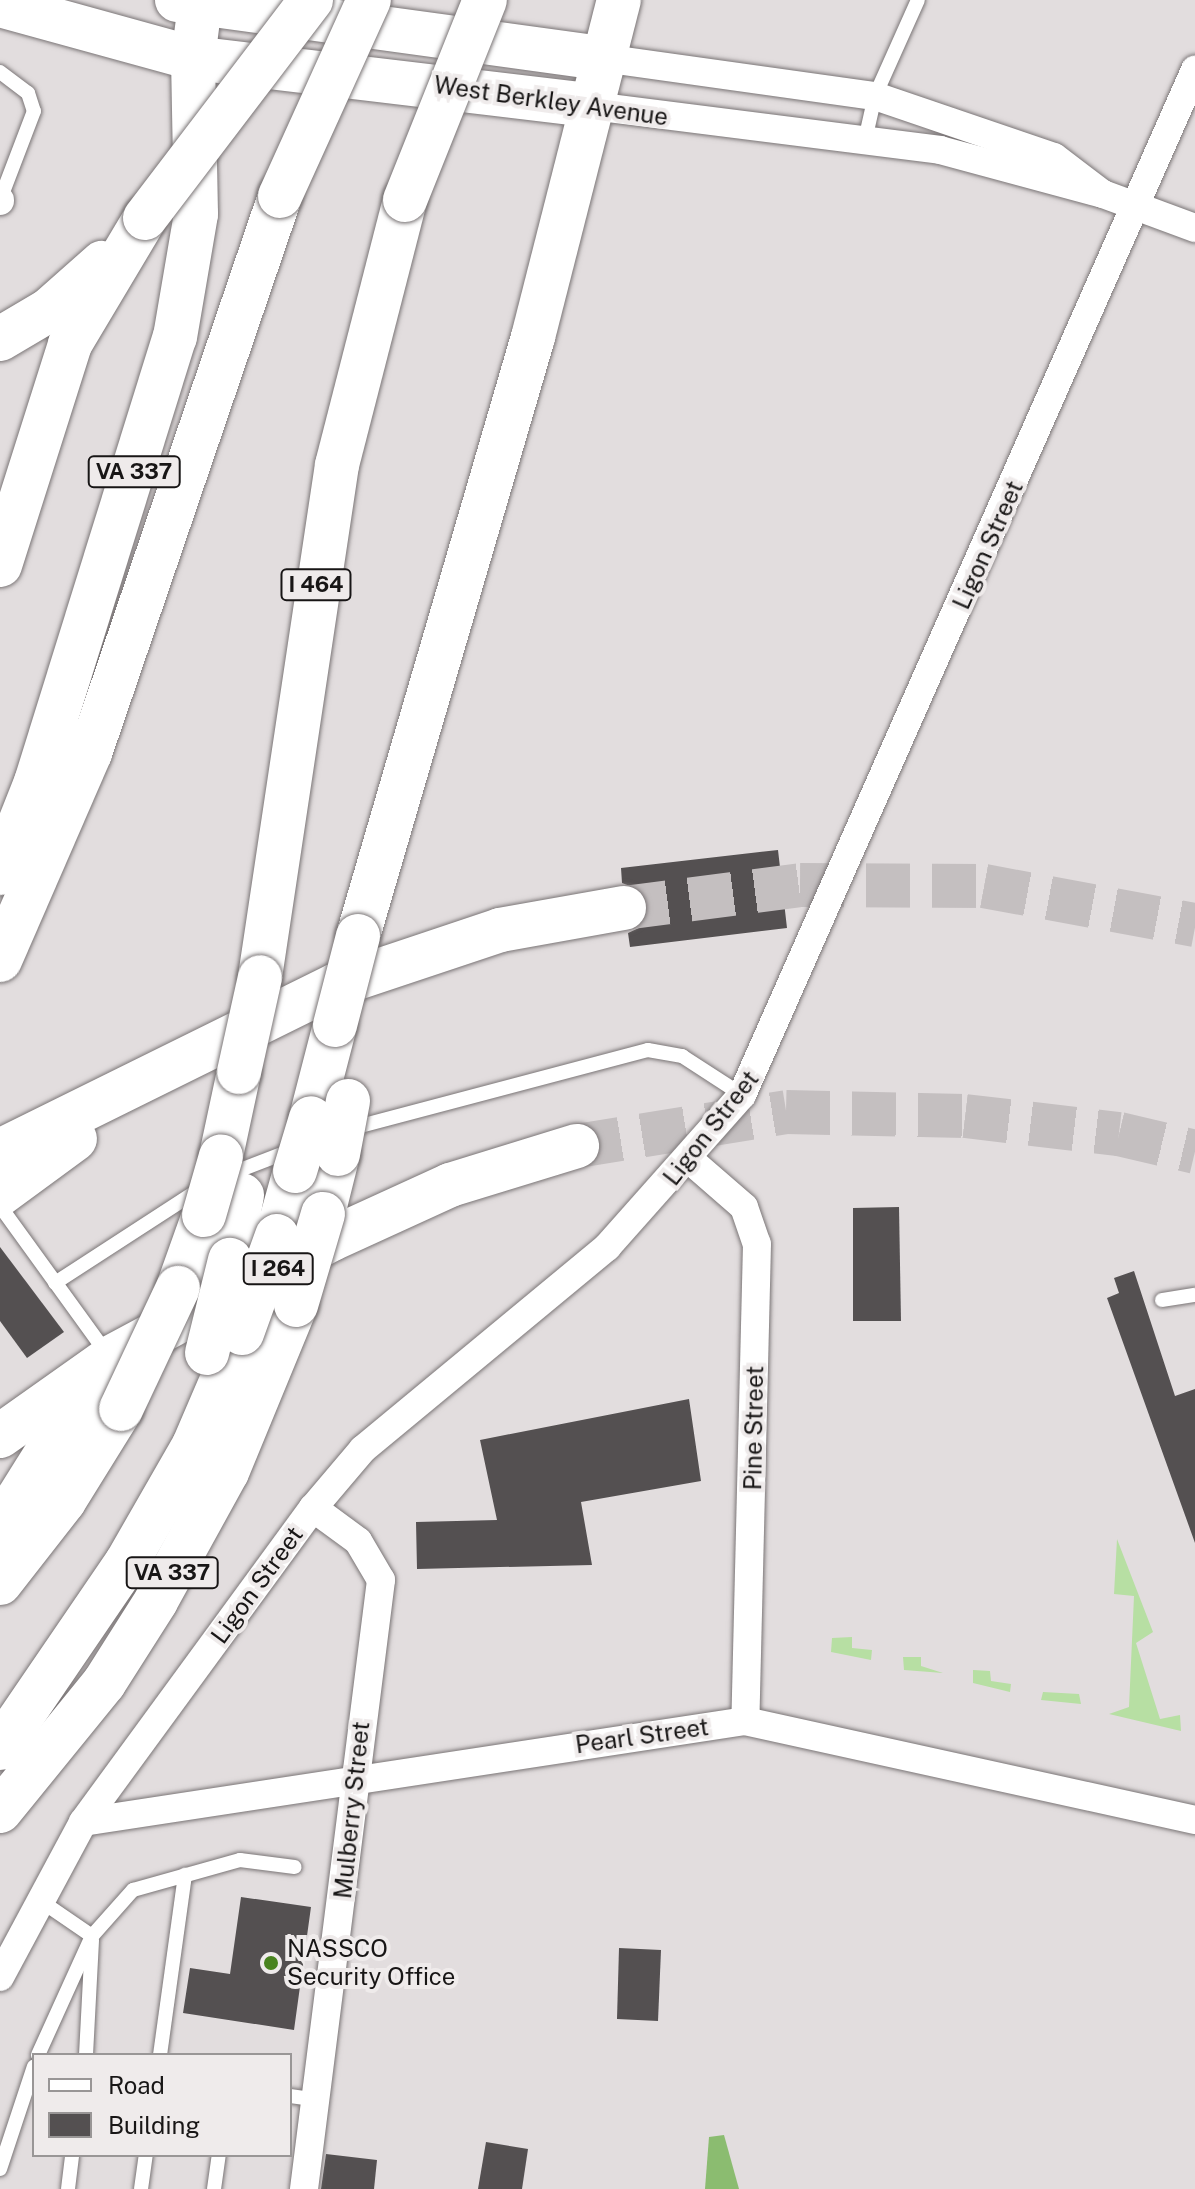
<!DOCTYPE html>
<style>
body{margin:0}
#map{position:relative;width:1195px;height:2189px;overflow:hidden;background:#e2ddde;font-family:"Public Sans",sans-serif}
div>[style]{position:absolute}
.green>*{inset:0;background:#b7dfa3}
.water>*{inset:0;background:#8bbc70}
.building>*{inset:0;background:#545051}
.highway-tunnel>*{height:44px;margin-top:-22px;transform-origin:0;background:repeating-linear-gradient(90deg,#c4bfc0 0 44px,transparent 0 66px)}
.roads{filter:drop-shadow(0 0 2px #7a7576) drop-shadow(0 0 2px #7a7576)}
.lane>*{height:14px;margin:-7px;padding:0 7px;transform-origin:7px;border-radius:7px;background:#fff}
.street>*{height:28px;margin:-14px;padding:0 14px;transform-origin:14px;border-radius:14px;background:#fff}
.primary>*{height:44px;margin:-22px;padding:0 22px;transform-origin:22px;border-radius:22px;background:#fff}
.highway>*{height:44px;margin:-22px;padding:0 22px;transform-origin:22px;border-radius:22px;background:#fff}
.bridges{filter:drop-shadow(0 0 2px #7a7576) drop-shadow(0 0 2px #7a7576)}
.highway-bridge>*{height:44px;margin:-22px;padding:0 22px;transform-origin:22px;border-radius:22px;background:#fff}
.dots>*{width:22px;height:22px;translate:-50% -50%;box-sizing:border-box;border:4px solid #efebeb;border-radius:50%}
span{translate:-50% -50%;white-space:nowrap;text-align:center;line-height:1.15;-webkit-text-stroke:8px #efebeb;paint-order:stroke}
.shield-label span{padding:2px 6px;background:#efebeb;border:2px solid;border-radius:6px;-webkit-text-stroke-width:0}
.shield-label{font-size:22px;color:#181616;font-weight:700}
.street-label{font-size:24px;color:#181616}
.poi-label{font-size:24px;color:#181616}
.left{translate:0 -50%;text-align:left}
.legend{position:absolute;left:32px;top:2053px;width:260px;height:104px;box-sizing:border-box;background:#efebeb;border:2px solid #999696;margin:0;padding:10px 14px;list-style:none;font-size:24px;color:#181616}
.legend li{display:flex;align-items:center;gap:16px;height:40px}
.legend b{width:40px;border:2px solid #999696}
</style>
<div id="map">
<div class="green">
<i style="clip-path:polygon(1117px 1539px,1153px 1632px,1136px 1643px,1160px 1719px,1180px 1715px,1181px 1731px,1109px 1714px,1129px 1707px,1134px 1596px,1114px 1594px)"></i>
<i style="clip-path:polygon(852px 1637px,852px 1648px,872px 1650px,871px 1660px,831px 1652px,832px 1638px)"></i>
<i style="clip-path:polygon(903px 1657px,921px 1657px,921px 1666px,943px 1673px,904px 1670px)"></i>
<i style="clip-path:polygon(973px 1670px,990px 1671px,991px 1681px,1011px 1684px,1010px 1692px,973px 1683px)"></i>
<i style="clip-path:polygon(1043px 1692px,1079px 1694px,1081px 1704px,1041px 1700px)"></i>
</div>
<div class="water">
<i style="clip-path:polygon(724px 2135px,739px 2189px,705px 2189px,709px 2137px)"></i>
</div>
<div class="building">
<i style="clip-path:polygon(778px 850px,787px 928px,630px 947px,628px 933px,641px 927px,649px 904px,643px 891px,622px 883px,621px 868px)"></i>
<i style="clip-path:polygon(899px 1207px,901px 1321px,853px 1321px,853px 1208px)"></i>
<i style="clip-path:polygon(0 1247px,64px 1332px,27px 1358px,0 1321px)"></i>
<i style="clip-path:polygon(1134px 1271px,1175px 1396px,1195px 1389px,1195px 1543px,1107px 1298px,1119px 1293px,1114px 1278px)"></i>
<i style="clip-path:polygon(689px 1399px,701px 1481px,581px 1502px,592px 1565px,417px 1569px,416px 1522px,497px 1520px,480px 1440px)"></i>
<i style="clip-path:polygon(241px 1897px,311px 1907px,294px 2030px,183px 2013px,190px 1968px,230px 1974px)"></i>
<i style="clip-path:polygon(619px 1948px,661px 1950px,658px 2021px,617px 2019px)"></i>
<i style="clip-path:polygon(486px 2142px,528px 2149px,522px 2189px,478px 2189px)"></i>
<i style="clip-path:polygon(326px 2154px,377px 2160px,374px 2189px,321px 2189px)"></i>
</div>
<div class="highway-tunnel">
<i style="left:624px;top:908px;width:177px;rotate:-7.4deg"></i>
<i style="left:800px;top:885px;width:184px;rotate:0.3deg"></i>
<i style="left:984px;top:886px;width:215px;rotate:10.5deg"></i>
<i style="left:577px;top:1146px;width:212px;rotate:-9.2deg"></i>
<i style="left:786px;top:1112px;width:179px;rotate:1.3deg"></i>
<i style="left:965px;top:1116px;width:155px;rotate:6.7deg"></i>
<i style="left:1119px;top:1134px;width:78px;rotate:13.3deg"></i>
</div>
<div class="roads">
<div class="lane">
<i style="left:0;top:72px;width:35px;rotate:37deg"></i>
<i style="left:28px;top:93px;width:19px;rotate:72deg"></i>
<i style="left:34px;top:111px;width:95px;rotate:110.9deg"></i>
<i style="left:865px;top:140px;width:45px;rotate:-77.2deg"></i>
<i style="left:875px;top:96px;width:105px;rotate:-65.9deg"></i>
<i style="left:349px;top:1129px;width:309px;rotate:-14.8deg"></i>
<i style="left:648px;top:1050px;width:35px;rotate:10deg"></i>
<i style="left:682px;top:1056px;width:72px;rotate:33deg"></i>
<i style="left:222px;top:1177px;width:75px;rotate:-21.1deg"></i>
<i style="left:0;top:1206px;width:184px;rotate:54.1deg"></i>
<i style="left:55px;top:1283px;width:173px;rotate:-33deg"></i>
<i style="left:1162px;top:1300px;width:33px;rotate:-9deg"></i>
<i style="left:38px;top:1899px;width:65px;rotate:34.4deg"></i>
<i style="left:92px;top:1936px;width:62px;rotate:-48.3deg"></i>
<i style="left:133px;top:1890px;width:111px;rotate:-15.7deg"></i>
<i style="left:240px;top:1860px;width:55px;rotate:7.3deg"></i>
<i style="left:38px;top:2055px;width:131px;rotate:-65.6deg"></i>
<i style="left:86px;top:2055px;width:115px;rotate:-87deg"></i>
<i style="left:160px;top:2055px;width:182px;rotate:-82.1deg"></i>
<i style="left:290px;top:2096px;width:21px;rotate:8deg"></i>
<i style="left:0;top:2169px;width:108px;rotate:-71.7deg"></i>
<i style="left:68px;top:2189px;width:34px;rotate:-83deg"></i>
<i style="left:141px;top:2189px;width:34px;rotate:-82deg"></i>
<i style="left:214px;top:2189px;width:34px;rotate:-82deg"></i>
</div>
<div class="street">
<i style="left:603px;top:58px;width:275px;rotate:8deg"></i>
<i style="left:875px;top:96px;width:189px;rotate:18.8deg"></i>
<i style="left:1054px;top:157px;width:61px;rotate:37.1deg"></i>
<i style="left:593px;top:106px;width:350px;rotate:7.2deg"></i>
<i style="left:940px;top:150px;width:169px;rotate:15.1deg"></i>
<i style="left:1103px;top:194px;width:98px;rotate:20.3deg"></i>
<i style="left:0;top:200px;width:1px;rotate:90deg"></i>
<i style="left:691px;top:1161px;width:70px;rotate:41deg"></i>
<i style="left:744px;top:1207px;width:39px;rotate:71deg"></i>
<i style="left:757px;top:1244px;width:477px;rotate:91.4deg"></i>
<i style="left:83px;top:1822px;width:670px;rotate:-8.67deg"></i>
<i style="left:745px;top:1721px;width:461px;rotate:12.4deg"></i>
<i style="left:0;top:1977px;width:176px;rotate:-61.8deg"></i>
<i style="left:83px;top:1822px;width:389px;rotate:-53.8deg"></i>
<i style="left:313px;top:1508px;width:77px;rotate:-49.7deg"></i>
<i style="left:363px;top:1449px;width:317px;rotate:-39.6deg"></i>
<i style="left:607px;top:1247px;width:203px;rotate:-48.4deg"></i>
<i style="left:742px;top:1095px;width:1121px;rotate:-66.16deg"></i>
<i style="left:304px;top:2189px;width:614px;rotate:-82.79deg"></i>
<i style="left:381px;top:1580px;width:45px;rotate:-120.5deg"></i>
<i style="left:358px;top:1541px;width:56px;rotate:-143.7deg"></i>
</div>
<div class="primary">
<i style="left:177px;top:0;width:430px;rotate:7.8deg"></i>
<i style="left:0;top:5px;width:200px;rotate:15.4deg"></i>
<i style="left:193px;top:58px;width:403px;rotate:6.8deg"></i>
</div>
<div class="highway">
<i style="left:0;top:339px;width:57px;rotate:-30.6deg"></i>
<i style="left:49px;top:310px;width:71px;rotate:-41.6deg"></i>
<i style="left:0;top:565px;width:232px;rotate:-72.4deg"></i>
<i style="left:70px;top:344px;width:147px;rotate:-59.2deg"></i>
<i style="left:0;top:873px;width:98px;rotate:-68.4deg"></i>
<i style="left:36px;top:782px;width:466px;rotate:-72.7deg"></i>
<i style="left:175px;top:337px;width:125px;rotate:-80.3deg"></i>
<i style="left:196px;top:214px;width:156px;rotate:-91.1deg"></i>
<i style="left:193px;top:58px;width:53px;rotate:-82.5deg"></i>
<i style="left:358px;top:936px;width:624px;rotate:-73.71deg"></i>
<i style="left:533px;top:337px;width:348px;rotate:-75.7deg"></i>
<i style="left:0;top:960px;width:226px;rotate:-66.5deg"></i>
<i style="left:90px;top:753px;width:589px;rotate:-71.16deg"></i>
<i style="left:260px;top:977px;width:518px;rotate:-81.45deg"></i>
<i style="left:337px;top:465px;width:274px;rotate:-75.6deg"></i>
<i style="left:311px;top:1118px;width:96px;rotate:-75.5deg"></i>
<i style="left:0;top:1151px;width:375px;rotate:-26.3deg"></i>
<i style="left:336px;top:985px;width:173px;rotate:-18.5deg"></i>
<i style="left:500px;top:930px;width:126px;rotate:-10.1deg"></i>
<i style="left:221px;top:1156px;width:86px;rotate:-77.9deg"></i>
<i style="left:0;top:1194px;width:93px;rotate:-36.3deg"></i>
<i style="left:323px;top:1214px;width:62px;rotate:-76deg"></i>
<i style="left:277px;top:1236px;width:67px;rotate:-74.5deg"></i>
<i style="left:230px;top:1260px;width:66px;rotate:-79.5deg"></i>
<i style="left:178px;top:1288px;width:77px;rotate:-70.4deg"></i>
<i style="left:0;top:1436px;width:135px;rotate:-35.3deg"></i>
<i style="left:110px;top:1358px;width:252px;rotate:-28.2deg"></i>
<i style="left:332px;top:1239px;width:130px;rotate:-24.6deg"></i>
<i style="left:450px;top:1185px;width:133px;rotate:-17.1deg"></i>
<i style="left:0;top:1527px;width:98px;rotate:-57.9deg"></i>
<i style="left:52px;top:1444px;width:91px;rotate:-41.4deg"></i>
<i style="left:0;top:1583px;width:104px;rotate:-52deg"></i>
<i style="left:64px;top:1501px;width:108px;rotate:-58.2deg"></i>
<i style="left:0;top:1748px;width:225px;rotate:-55.7deg"></i>
<i style="left:127px;top:1562px;width:135px;rotate:-60.2deg"></i>
<i style="left:194px;top:1445px;width:122px;rotate:-66.8deg"></i>
<i style="left:0;top:1811px;width:165px;rotate:-50.9deg"></i>
<i style="left:104px;top:1683px;width:97px;rotate:-57.6deg"></i>
<i style="left:156px;top:1601px;width:147px;rotate:-61.2deg"></i>
<i style="left:227px;top:1472px;width:181px;rotate:-67.6deg"></i>
</div>
</div>
<div class="bridges">
<div class="highway-bridge">
<i style="left:280px;top:196px;width:215px;rotate:-65.6deg"></i>
<i style="left:405px;top:200px;width:215px;rotate:-68.2deg"></i>
<i style="left:145px;top:218px;width:274px;rotate:-52.7deg"></i>
<i style="left:335px;top:1025px;width:92px;rotate:-75.5deg"></i>
<i style="left:239px;top:1072px;width:97px;rotate:-77.5deg"></i>
<i style="left:338px;top:1154px;width:54px;rotate:-79.3deg"></i>
<i style="left:295px;top:1171px;width:55px;rotate:-73.2deg"></i>
<i style="left:204px;top:1215px;width:61px;rotate:-73.9deg"></i>
<i style="left:296px;top:1305px;width:95px;rotate:-73.5deg"></i>
<i style="left:242px;top:1333px;width:103px;rotate:-70.2deg"></i>
<i style="left:207px;top:1353px;width:96px;rotate:-76.1deg"></i>
<i style="left:121px;top:1409px;width:134px;rotate:-64.8deg"></i>
</div>
</div>
<div class="dots">
<i style="left:271px;top:1963px;background:#49831f"></i>
</div>
<div class="shield-label">
<span style="left:134px;top:472px">VA 337</span>
<span style="left:316px;top:585px">I 464</span>
<span style="left:278px;top:1269px">I 264</span>
<span style="left:172px;top:1573px">VA 337</span>
</div>
<div class="street-label">
<span style="left:551px;top:101px;rotate:8deg">West Berkley Avenue</span>
<span style="left:988px;top:545px;rotate:-66deg">Ligon Street</span>
<span style="left:711px;top:1128px;rotate:-52deg">Ligon Street</span>
<span style="left:754px;top:1428px;rotate:-89deg">Pine Street</span>
<span style="left:257px;top:1585px;rotate:-54deg">Ligon Street</span>
<span style="left:642px;top:1736px;rotate:-8deg">Pearl Street</span>
<span style="left:352px;top:1810px;rotate:-84deg">Mulberry Street</span>
</div>
<div class="poi-label">
<span class="left" style="left:287px;top:1963px">NASSCO<br>Security Office</span>
</div>
<ul class="legend">
<li><b style="height:10px;background:#fff"></b>Road</li>
<li><b style="height:22px;background:#545051"></b>Building</li>
</ul>
</div>
